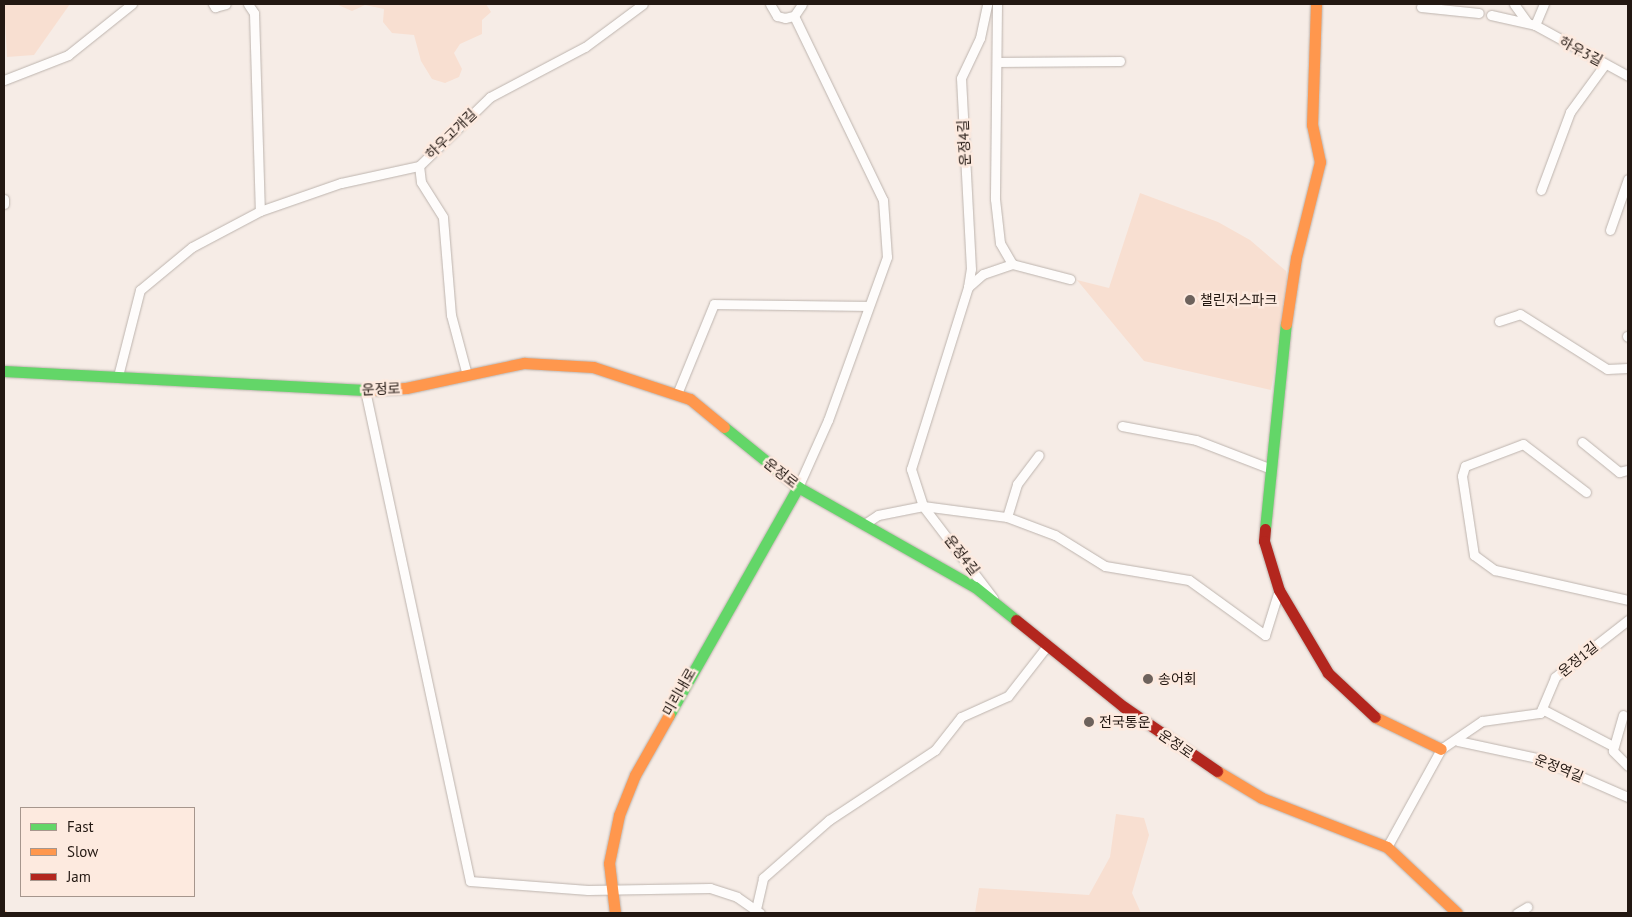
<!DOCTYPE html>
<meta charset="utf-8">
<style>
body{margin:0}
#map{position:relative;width:1632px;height:917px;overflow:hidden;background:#f6ece6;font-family:"PT Sans","Noto Sans KR",sans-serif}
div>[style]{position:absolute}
.green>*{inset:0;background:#f8dfd1}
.stream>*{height:2.5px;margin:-1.25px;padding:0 1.25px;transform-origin:1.25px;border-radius:1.25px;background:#f5c3a4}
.roads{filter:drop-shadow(0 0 1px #bdb4ae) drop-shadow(0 0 1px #bdb4ae)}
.street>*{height:9px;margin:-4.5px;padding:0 4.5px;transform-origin:4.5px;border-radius:4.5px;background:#fefcfb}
.fast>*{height:11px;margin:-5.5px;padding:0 5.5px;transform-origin:5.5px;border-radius:5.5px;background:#63d668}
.slow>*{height:11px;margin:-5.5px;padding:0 5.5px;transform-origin:5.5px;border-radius:5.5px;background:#ff974d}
.jam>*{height:11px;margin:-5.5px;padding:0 5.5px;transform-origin:5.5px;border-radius:5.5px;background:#b3261e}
.dots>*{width:14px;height:14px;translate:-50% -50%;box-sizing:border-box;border:2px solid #fdeadf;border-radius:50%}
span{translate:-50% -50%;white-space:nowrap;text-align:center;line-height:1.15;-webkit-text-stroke:5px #fdeadf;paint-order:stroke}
.street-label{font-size:14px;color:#231812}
.poi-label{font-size:14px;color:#231812}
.left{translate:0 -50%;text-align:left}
.frame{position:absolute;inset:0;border:5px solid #231812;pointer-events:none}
.legend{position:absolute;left:20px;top:807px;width:175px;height:90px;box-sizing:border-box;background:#fdeadf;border:1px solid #a6968d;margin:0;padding:6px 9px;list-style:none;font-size:15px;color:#231812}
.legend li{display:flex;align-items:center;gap:10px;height:25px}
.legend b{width:25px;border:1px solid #a6968d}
</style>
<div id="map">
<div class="green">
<i style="clip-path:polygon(4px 4px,70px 4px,34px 55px,7px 57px)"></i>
<i style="clip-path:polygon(336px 4px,486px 4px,491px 12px,482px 20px,482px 34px,460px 44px,454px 53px,462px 69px,459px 77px,445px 83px,432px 79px,421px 61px,414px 35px,392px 33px,383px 22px,384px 9px,365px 5px,352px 11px)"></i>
<i style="clip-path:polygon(1140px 193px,1218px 222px,1250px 240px,1286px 271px,1289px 289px,1271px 390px,1144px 361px,1077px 280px,1109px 288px)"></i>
<i style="clip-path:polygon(1116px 814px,1144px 818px,1149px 835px,1132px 893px,1141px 913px,975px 913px,979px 888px,1089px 895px,1110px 857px)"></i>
</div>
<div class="stream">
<i style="left:4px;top:911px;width:3px;rotate:45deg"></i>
</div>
<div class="roads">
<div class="street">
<i style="left:213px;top:4px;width:4px;rotate:56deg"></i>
<i style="left:215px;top:7px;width:11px;rotate:-15deg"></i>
<i style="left:248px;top:4px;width:11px;rotate:56deg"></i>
<i style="left:254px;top:13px;width:198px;rotate:88.3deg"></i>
<i style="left:770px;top:4px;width:14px;rotate:60deg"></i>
<i style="left:777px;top:16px;width:8px;rotate:14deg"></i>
<i style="left:785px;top:18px;width:9px;rotate:-13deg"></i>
<i style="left:794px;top:16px;width:14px;rotate:-56deg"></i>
<i style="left:997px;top:4px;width:195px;rotate:90.6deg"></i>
<i style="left:995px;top:199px;width:44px;rotate:83.5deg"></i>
<i style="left:1000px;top:243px;width:24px;rotate:60deg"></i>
<i style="left:1012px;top:264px;width:60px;rotate:14.5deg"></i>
<i style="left:1514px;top:4px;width:22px;rotate:54deg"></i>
<i style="left:1421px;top:7px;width:58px;rotate:5.9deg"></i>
<i style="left:1491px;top:15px;width:45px;rotate:12.8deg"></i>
<i style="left:1535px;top:25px;width:106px;rotate:28.7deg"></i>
<i style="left:794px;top:16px;width:204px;rotate:64.2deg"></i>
<i style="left:883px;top:200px;width:57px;rotate:86deg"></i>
<i style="left:887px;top:257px;width:173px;rotate:109.9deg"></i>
<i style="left:828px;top:420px;width:73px;rotate:114.1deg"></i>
<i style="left:1535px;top:25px;width:23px;rotate:-67deg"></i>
<i style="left:999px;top:62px;width:121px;rotate:-0.5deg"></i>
<i style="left:4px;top:80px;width:69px;rotate:-21.3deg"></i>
<i style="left:68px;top:55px;width:82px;rotate:-38.6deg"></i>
<i style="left:1541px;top:190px;width:83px;rotate:-69.6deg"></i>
<i style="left:1570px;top:112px;width:59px;rotate:-53.9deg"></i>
<i style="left:4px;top:199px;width:5px;rotate:90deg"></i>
<i style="left:1610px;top:230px;width:54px;rotate:-70.6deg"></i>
<i style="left:968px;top:287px;width:18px;rotate:-81deg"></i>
<i style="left:971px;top:269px;width:191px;rotate:-93deg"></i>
<i style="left:961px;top:78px;width:44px;rotate:-64.6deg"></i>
<i style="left:980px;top:38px;width:35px;rotate:-78deg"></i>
<i style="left:1499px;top:321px;width:22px;rotate:-18deg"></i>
<i style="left:1520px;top:314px;width:103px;rotate:32.3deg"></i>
<i style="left:1607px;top:369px;width:21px;rotate:-3deg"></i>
<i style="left:1627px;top:336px;width:1px;rotate:45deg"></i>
<i style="left:467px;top:375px;width:62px;rotate:-104.9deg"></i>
<i style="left:451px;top:315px;width:98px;rotate:-94.7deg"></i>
<i style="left:443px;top:217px;width:41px;rotate:-122.2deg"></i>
<i style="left:421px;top:182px;width:16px;rotate:-97deg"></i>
<i style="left:419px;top:166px;width:99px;rotate:-44.2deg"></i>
<i style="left:490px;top:97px;width:107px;rotate:-27.8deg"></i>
<i style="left:585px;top:47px;width:72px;rotate:-36.6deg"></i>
<i style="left:118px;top:376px;width:89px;rotate:-75.7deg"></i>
<i style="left:140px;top:290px;width:67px;rotate:-39.6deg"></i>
<i style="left:192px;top:247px;width:77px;rotate:-27.9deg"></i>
<i style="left:260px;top:211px;width:86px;rotate:-19.1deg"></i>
<i style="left:341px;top:183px;width:80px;rotate:-12.3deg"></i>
<i style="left:365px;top:390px;width:502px;rotate:77.93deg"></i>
<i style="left:470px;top:881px;width:118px;rotate:4.4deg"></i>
<i style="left:588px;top:890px;width:122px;rotate:-0.9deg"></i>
<i style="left:710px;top:888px;width:28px;rotate:18deg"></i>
<i style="left:737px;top:897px;width:28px;rotate:35deg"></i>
<i style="left:677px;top:394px;width:97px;rotate:-67.7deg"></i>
<i style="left:714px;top:304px;width:153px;rotate:0.7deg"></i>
<i style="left:1122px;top:426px;width:75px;rotate:10.7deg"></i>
<i style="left:1196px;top:440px;width:80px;rotate:21.1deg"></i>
<i style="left:1582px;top:442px;width:48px;rotate:39deg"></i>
<i style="left:1619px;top:472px;width:9px;rotate:-13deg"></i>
<i style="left:1586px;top:492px;width:79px;rotate:-142.7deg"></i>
<i style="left:1523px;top:444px;width:62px;rotate:159.2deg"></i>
<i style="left:1465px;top:466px;width:10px;rotate:107deg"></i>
<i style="left:1462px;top:476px;width:80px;rotate:81.4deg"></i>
<i style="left:1474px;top:555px;width:26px;rotate:36deg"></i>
<i style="left:1495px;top:570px;width:136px;rotate:12.7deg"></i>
<i style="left:1007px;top:517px;width:51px;rotate:20.6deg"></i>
<i style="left:1055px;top:535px;width:59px;rotate:31.8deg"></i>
<i style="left:1105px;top:566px;width:85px;rotate:9.5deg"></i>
<i style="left:1189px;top:580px;width:94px;rotate:35.9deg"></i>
<i style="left:1265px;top:635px;width:47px;rotate:-72.7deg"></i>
<i style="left:866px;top:523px;width:14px;rotate:-34deg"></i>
<i style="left:878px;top:515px;width:46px;rotate:-11.3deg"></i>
<i style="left:923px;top:506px;width:85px;rotate:7.5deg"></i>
<i style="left:1007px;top:517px;width:34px;rotate:-73deg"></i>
<i style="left:1017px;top:484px;width:36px;rotate:-53deg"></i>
<i style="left:993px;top:598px;width:116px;rotate:-127.3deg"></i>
<i style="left:923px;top:506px;width:39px;rotate:-108deg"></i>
<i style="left:911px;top:469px;width:191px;rotate:-72.6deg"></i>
<i style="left:968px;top:287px;width:20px;rotate:-41deg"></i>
<i style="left:983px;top:274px;width:31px;rotate:-19deg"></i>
<i style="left:1542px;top:709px;width:80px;rotate:27.5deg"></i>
<i style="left:1623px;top:715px;width:37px;rotate:106deg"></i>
<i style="left:1613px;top:751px;width:21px;rotate:45deg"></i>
<i style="left:1458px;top:741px;width:85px;rotate:12.2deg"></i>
<i style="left:1541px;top:759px;width:95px;rotate:23.6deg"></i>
<i style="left:1387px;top:847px;width:112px;rotate:-61.1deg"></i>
<i style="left:1441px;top:749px;width:50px;rotate:-34.3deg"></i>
<i style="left:1482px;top:721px;width:59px;rotate:-7.9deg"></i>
<i style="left:1540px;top:713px;width:39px;rotate:-67deg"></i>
<i style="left:1555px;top:677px;width:93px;rotate:-38deg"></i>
<i style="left:756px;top:909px;width:32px;rotate:-77deg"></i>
<i style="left:763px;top:878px;width:88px;rotate:-41.3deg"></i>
<i style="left:829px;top:820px;width:127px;rotate:-33.4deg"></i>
<i style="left:935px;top:750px;width:42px;rotate:-51.8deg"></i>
<i style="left:961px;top:717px;width:51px;rotate:-24.1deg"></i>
<i style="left:1008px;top:696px;width:63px;rotate:-52deg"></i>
<i style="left:1517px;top:913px;width:12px;rotate:-31deg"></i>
</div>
<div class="fast">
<i style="left:4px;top:371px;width:366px;rotate:3deg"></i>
<i style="left:724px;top:427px;width:95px;rotate:39deg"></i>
<i style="left:798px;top:487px;width:203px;rotate:29.5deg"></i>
<i style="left:975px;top:587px;width:53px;rotate:38.8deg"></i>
<i style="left:1265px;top:529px;width:206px;rotate:-84.2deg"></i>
<i style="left:669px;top:715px;width:262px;rotate:-60.5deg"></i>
</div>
<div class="slow">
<i style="left:1286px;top:324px;width:67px;rotate:-81.4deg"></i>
<i style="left:1296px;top:258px;width:99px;rotate:-76deg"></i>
<i style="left:1320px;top:162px;width:38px;rotate:-102deg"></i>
<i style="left:1312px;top:125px;width:121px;rotate:-88.1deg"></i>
<i style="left:370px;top:390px;width:36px;rotate:-3deg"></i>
<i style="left:406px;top:388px;width:121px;rotate:-12deg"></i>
<i style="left:524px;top:363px;width:69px;rotate:3.3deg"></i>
<i style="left:593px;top:367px;width:102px;rotate:18.3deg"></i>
<i style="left:690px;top:399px;width:44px;rotate:39.5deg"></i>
<i style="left:1375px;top:717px;width:73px;rotate:25.9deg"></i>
<i style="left:1217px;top:771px;width:52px;rotate:31deg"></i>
<i style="left:1262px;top:798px;width:134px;rotate:21.4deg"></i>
<i style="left:1387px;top:847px;width:96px;rotate:43.3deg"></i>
<i style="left:615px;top:913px;width:50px;rotate:-96.8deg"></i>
<i style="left:609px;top:863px;width:49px;rotate:-78.2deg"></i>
<i style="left:619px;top:815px;width:43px;rotate:-68.2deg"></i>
<i style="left:635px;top:775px;width:69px;rotate:-60.5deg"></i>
</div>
<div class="jam">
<i style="left:1265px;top:529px;width:12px;rotate:95deg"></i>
<i style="left:1264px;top:541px;width:51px;rotate:73deg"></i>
<i style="left:1279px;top:590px;width:96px;rotate:59.4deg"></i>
<i style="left:1328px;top:673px;width:64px;rotate:43.1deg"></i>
<i style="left:1016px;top:620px;width:139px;rotate:38.9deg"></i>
<i style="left:1124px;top:707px;width:113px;rotate:34.5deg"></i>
</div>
</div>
<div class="dots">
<i style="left:1190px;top:300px;background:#6d625c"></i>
<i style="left:1148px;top:679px;background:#6d625c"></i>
<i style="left:1089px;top:722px;background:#6d625c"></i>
</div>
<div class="street-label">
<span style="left:1581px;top:51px;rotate:28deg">하우3길</span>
<span style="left:451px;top:134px;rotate:-44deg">하우고개길</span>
<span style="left:964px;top:143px;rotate:-93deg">운정4길</span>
<span style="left:381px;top:389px;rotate:-2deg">운정로</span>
<span style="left:781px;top:473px;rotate:38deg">운정로</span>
<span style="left:962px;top:555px;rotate:52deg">운정4길</span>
<span style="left:1578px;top:659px;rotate:-39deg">운정1길</span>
<span style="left:679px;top:692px;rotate:-60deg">미리내로</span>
<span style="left:1176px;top:744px;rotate:35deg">운정로</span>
<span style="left:1559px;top:768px;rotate:22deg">운정역길</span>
</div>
<div class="poi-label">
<span class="left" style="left:1200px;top:300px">챌린저스파크</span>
<span class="left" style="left:1158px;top:679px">송어회</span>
<span class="left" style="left:1099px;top:722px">전국통운</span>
</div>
<div class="frame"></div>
<ul class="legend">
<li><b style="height:6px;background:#63d668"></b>Fast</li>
<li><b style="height:6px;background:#ff974d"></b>Slow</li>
<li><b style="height:6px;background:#b3261e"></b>Jam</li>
</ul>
</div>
